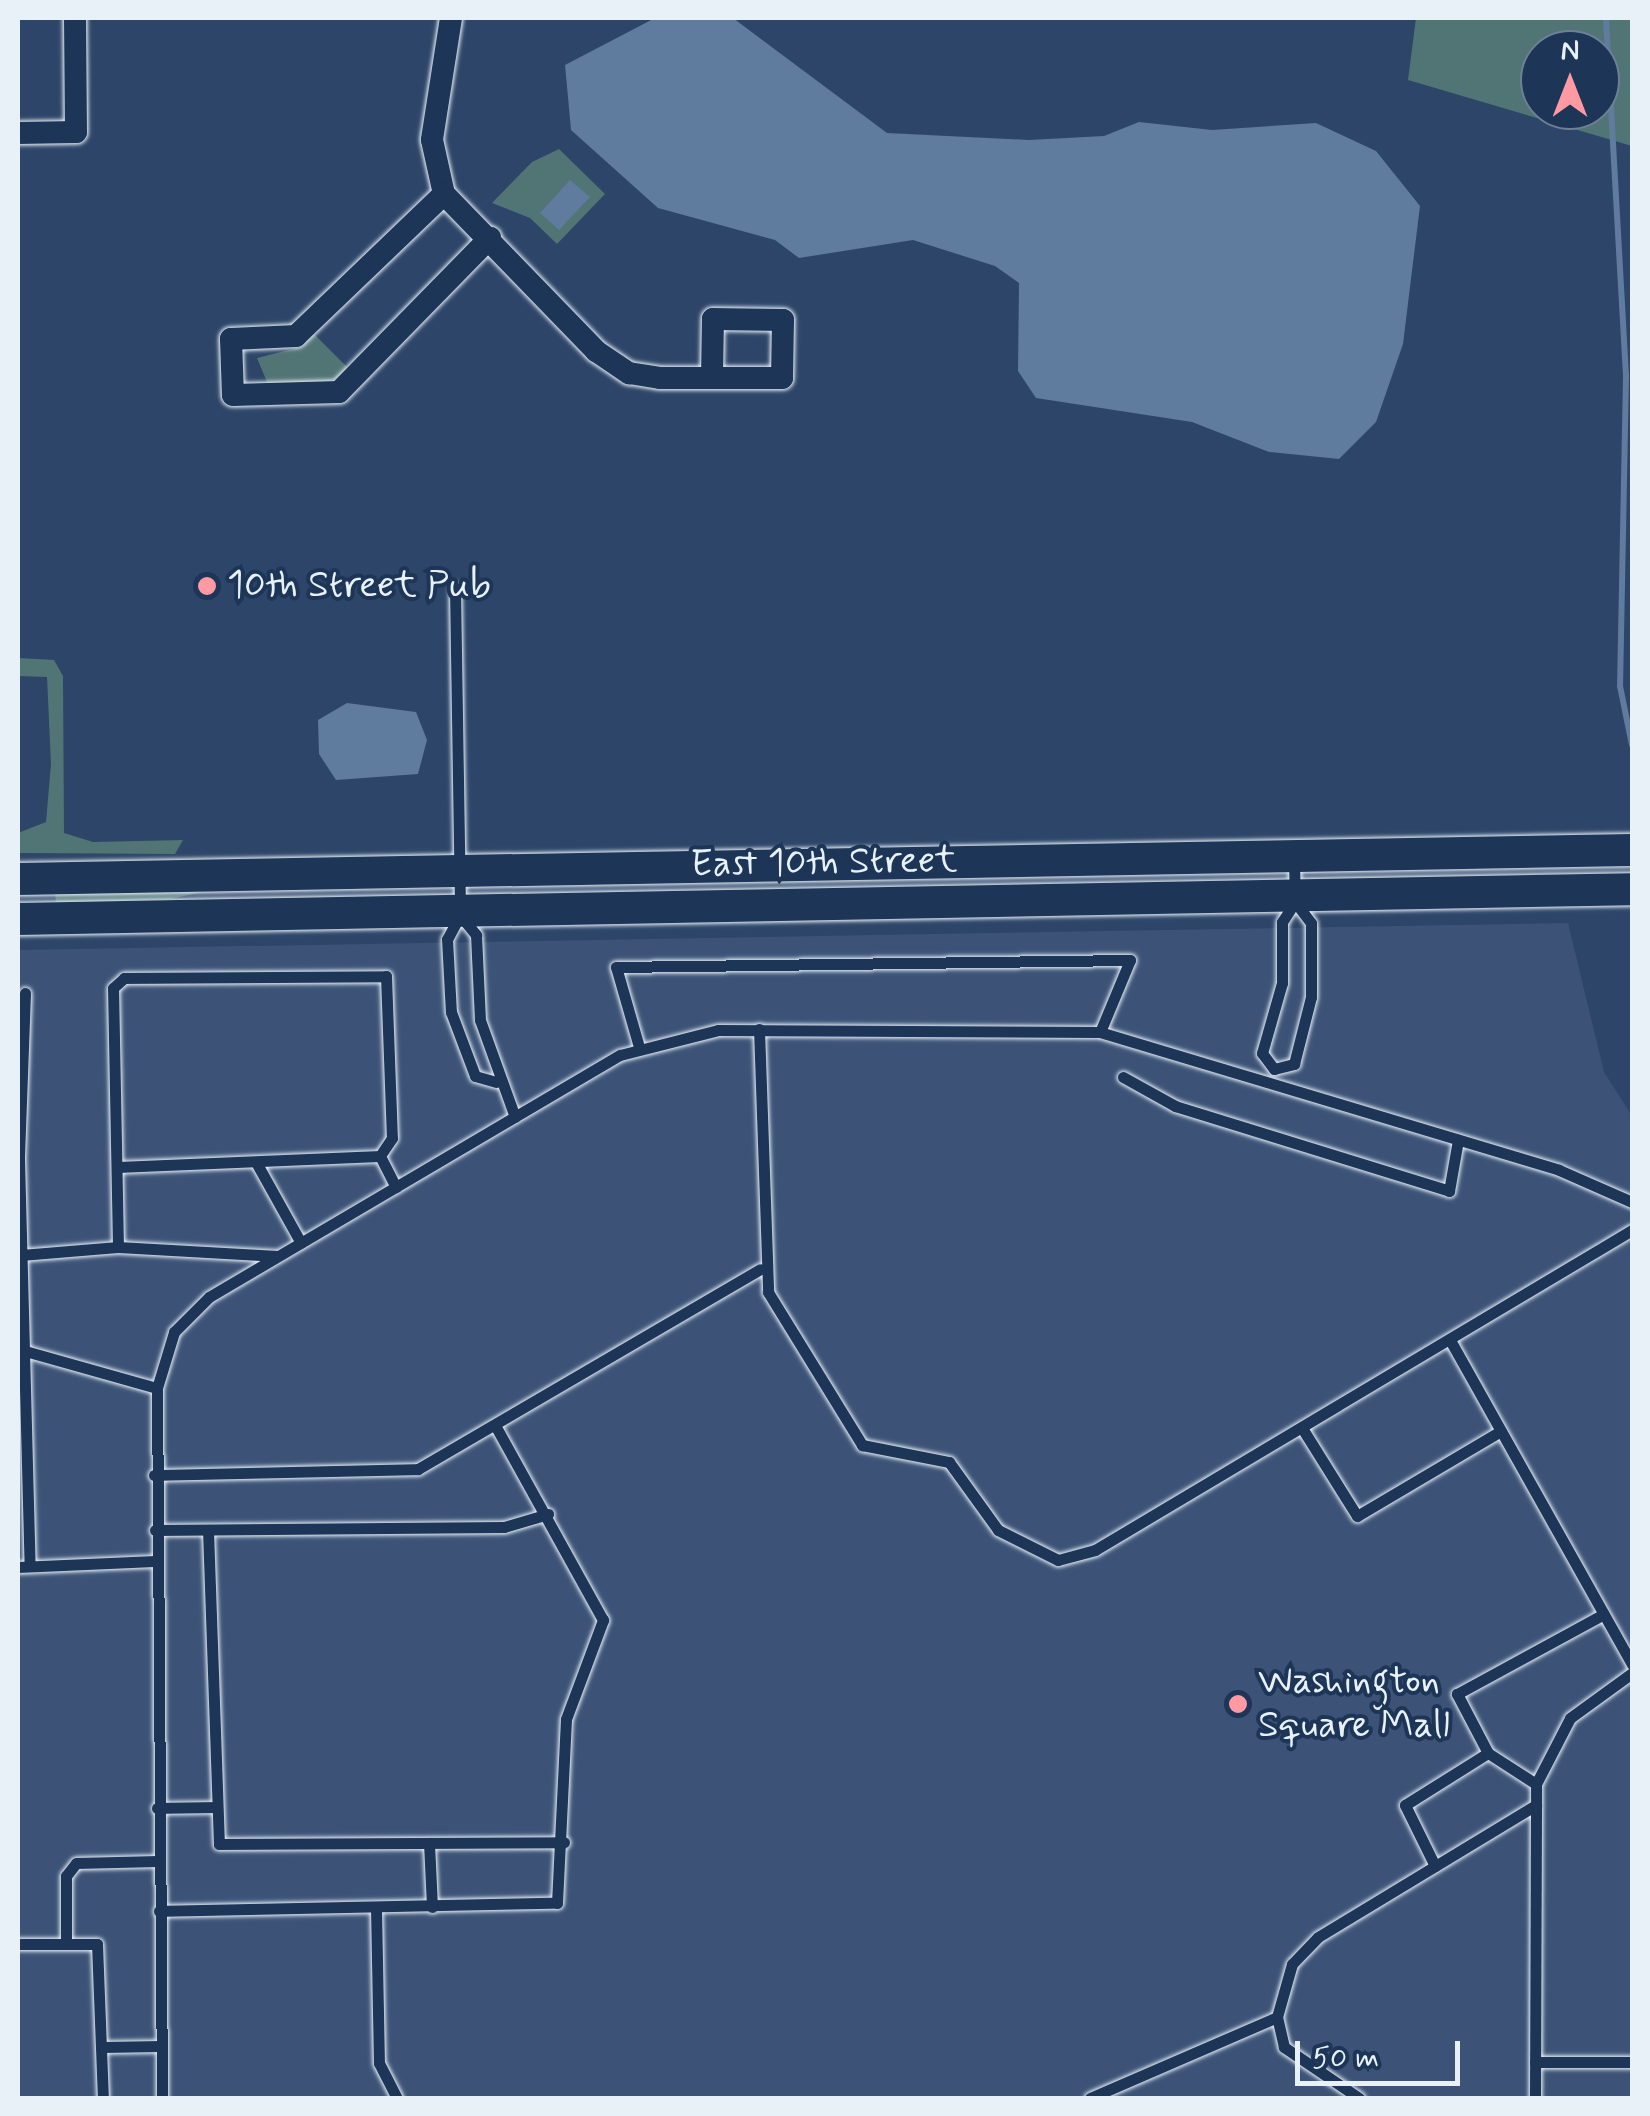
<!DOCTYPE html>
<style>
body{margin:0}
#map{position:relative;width:1650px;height:2116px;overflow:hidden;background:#2d4568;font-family:Mynerve,sans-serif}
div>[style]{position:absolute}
.built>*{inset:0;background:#3c5377}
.green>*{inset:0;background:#517475}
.water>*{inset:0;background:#5f7b9d}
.stream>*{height:6px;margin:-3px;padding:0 3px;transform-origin:3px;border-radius:3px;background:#5f7b9d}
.roads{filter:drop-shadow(0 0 2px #e8f1f8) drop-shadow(0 0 2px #e8f1f8)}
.service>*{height:11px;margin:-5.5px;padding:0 5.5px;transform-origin:5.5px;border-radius:5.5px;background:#1d3557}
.minor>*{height:22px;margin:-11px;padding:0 11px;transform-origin:11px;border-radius:11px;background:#1d3557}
.secondary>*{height:32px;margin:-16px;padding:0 16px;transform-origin:16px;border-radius:16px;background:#1d3557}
.dots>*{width:28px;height:28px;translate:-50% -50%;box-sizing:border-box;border:5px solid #1d3557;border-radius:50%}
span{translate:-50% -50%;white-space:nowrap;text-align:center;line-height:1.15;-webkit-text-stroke:8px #1d3557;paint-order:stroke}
.poi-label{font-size:38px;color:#e8f1f8}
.left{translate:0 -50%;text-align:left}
.street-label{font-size:38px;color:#e8f1f8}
.frame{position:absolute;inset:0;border:20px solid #e8f1f8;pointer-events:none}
.north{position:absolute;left:1520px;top:30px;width:100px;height:100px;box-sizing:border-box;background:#1d3557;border:2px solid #6e8097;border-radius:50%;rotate:0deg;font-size:28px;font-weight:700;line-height:40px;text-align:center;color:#e8f1f8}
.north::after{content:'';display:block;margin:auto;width:35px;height:45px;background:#ff9aa2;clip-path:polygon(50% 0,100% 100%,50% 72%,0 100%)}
.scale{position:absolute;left:1295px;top:2041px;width:165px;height:45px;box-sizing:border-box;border:5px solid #e8f1f8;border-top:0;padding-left:12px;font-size:30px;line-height:35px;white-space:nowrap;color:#e8f1f8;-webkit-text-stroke:8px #1d3557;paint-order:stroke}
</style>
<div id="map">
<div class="built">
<i style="clip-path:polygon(1568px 923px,1604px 1072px,1632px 1116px,1632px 2098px,18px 2098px,18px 950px)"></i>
</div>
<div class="green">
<i style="clip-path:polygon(evenodd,1416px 18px,1632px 18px,1632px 146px,1408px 80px,1416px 18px,1540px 50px,1600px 50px,1600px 110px,1540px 110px,1540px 50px)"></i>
<i style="clip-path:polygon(559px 149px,605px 194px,557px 244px,530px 218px,492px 203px,532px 162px)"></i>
<i style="clip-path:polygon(314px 334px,348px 368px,345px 376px,286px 394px,267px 382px,257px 358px,301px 347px)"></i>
<i style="clip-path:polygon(18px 658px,54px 660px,63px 676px,64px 833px,93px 842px,183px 840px,175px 854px,18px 853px,18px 833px,46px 822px,51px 764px,47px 677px,18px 676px)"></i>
<i style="clip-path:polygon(227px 886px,171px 899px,56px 903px,55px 892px)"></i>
</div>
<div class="water">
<i style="clip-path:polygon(655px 18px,733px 18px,887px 133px,1029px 140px,1104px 136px,1139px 122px,1212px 130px,1316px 123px,1376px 151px,1420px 206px,1403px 344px,1376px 422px,1339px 459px,1269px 452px,1192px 422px,1036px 398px,1018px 371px,1019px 283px,995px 266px,913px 240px,799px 258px,775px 240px,658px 208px,571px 130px,565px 65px)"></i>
<i style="clip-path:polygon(570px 180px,590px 197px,559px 230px,540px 213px)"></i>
<i style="clip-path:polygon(347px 703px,416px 712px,427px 740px,418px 774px,336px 780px,319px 754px,318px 720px)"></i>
</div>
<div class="stream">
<i style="left:1606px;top:18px;width:359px;rotate:86.8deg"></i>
<i style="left:1626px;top:376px;width:310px;rotate:91.1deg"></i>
<i style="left:1620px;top:686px;width:60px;rotate:78.5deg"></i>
</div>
<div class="roads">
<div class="service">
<i style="left:455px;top:588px;width:327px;rotate:89.1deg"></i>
<i style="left:460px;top:915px;width:27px;rotate:118deg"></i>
<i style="left:447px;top:939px;width:73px;rotate:86.9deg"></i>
<i style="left:451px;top:1012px;width:68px;rotate:69.4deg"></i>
<i style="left:475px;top:1076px;width:22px;rotate:16deg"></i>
<i style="left:460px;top:915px;width:26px;rotate:51deg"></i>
<i style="left:476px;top:935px;width:85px;rotate:87.3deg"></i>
<i style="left:480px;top:1020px;width:103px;rotate:70.2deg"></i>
<i style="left:25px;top:993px;width:166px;rotate:92.1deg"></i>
<i style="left:19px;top:1159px;width:407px;rotate:88.5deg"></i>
<i style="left:759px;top:1029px;width:263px;rotate:88deg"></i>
<i style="left:768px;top:1292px;width:180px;rotate:58.4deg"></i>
<i style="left:862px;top:1445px;width:89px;rotate:11.1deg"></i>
<i style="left:949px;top:1462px;width:84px;rotate:54.2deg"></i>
<i style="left:998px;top:1530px;width:67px;rotate:26.6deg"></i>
<i style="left:1058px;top:1560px;width:38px;rotate:-15deg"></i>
<i style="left:1095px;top:1550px;width:625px;rotate:-30.79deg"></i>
<i style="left:639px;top:1047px;width:83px;rotate:-106deg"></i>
<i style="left:616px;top:967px;width:514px;rotate:-0.78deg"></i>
<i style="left:1130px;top:960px;width:78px;rotate:112.6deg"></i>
<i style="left:1274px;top:1069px;width:21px;rotate:-14deg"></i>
<i style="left:1294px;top:1064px;width:69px;rotate:-75.8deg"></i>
<i style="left:1311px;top:997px;width:74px;rotate:-90deg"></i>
<i style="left:1311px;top:923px;width:26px;rotate:-127deg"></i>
<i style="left:1295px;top:902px;width:41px;rotate:-91.4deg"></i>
<i style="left:1274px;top:1069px;width:20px;rotate:-127deg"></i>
<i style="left:1262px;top:1053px;width:73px;rotate:-74.1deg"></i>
<i style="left:1282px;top:983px;width:61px;rotate:-90deg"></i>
<i style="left:1282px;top:922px;width:24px;rotate:-57deg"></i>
<i style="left:1123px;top:1077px;width:60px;rotate:29.1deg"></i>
<i style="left:1175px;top:1106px;width:287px;rotate:17.2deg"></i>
<i style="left:1449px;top:1191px;width:52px;rotate:-80deg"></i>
<i style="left:380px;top:1156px;width:35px;rotate:63deg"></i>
<i style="left:257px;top:1164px;width:90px;rotate:60.9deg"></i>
<i style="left:118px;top:1247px;width:160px;rotate:3.2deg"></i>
<i style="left:21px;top:1255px;width:97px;rotate:-4.7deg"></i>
<i style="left:118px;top:1247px;width:259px;rotate:-91.1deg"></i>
<i style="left:113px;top:988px;width:15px;rotate:-42deg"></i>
<i style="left:124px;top:978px;width:262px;rotate:-0.4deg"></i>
<i style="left:386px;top:976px;width:162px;rotate:87.9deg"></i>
<i style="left:392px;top:1138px;width:22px;rotate:124deg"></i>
<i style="left:380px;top:1156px;width:263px;rotate:177.6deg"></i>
<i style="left:1450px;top:1340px;width:372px;rotate:60.7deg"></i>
<i style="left:18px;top:1349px;width:144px;rotate:15.7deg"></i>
<i style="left:1302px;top:1428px;width:104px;rotate:58deg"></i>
<i style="left:1357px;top:1516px;width:167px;rotate:-30.6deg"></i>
<i style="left:154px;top:1475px;width:264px;rotate:-1.3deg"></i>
<i style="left:418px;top:1469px;width:396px;rotate:-30.3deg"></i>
<i style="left:155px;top:1530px;width:349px;rotate:-0.5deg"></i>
<i style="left:504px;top:1527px;width:46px;rotate:-16.5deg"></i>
<i style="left:208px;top:1530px;width:314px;rotate:88deg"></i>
<i style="left:219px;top:1844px;width:345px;rotate:-0.3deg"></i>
<i style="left:18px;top:1567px;width:137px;rotate:-2.5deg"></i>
<i style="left:1488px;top:1753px;width:67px;rotate:-117.7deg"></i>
<i style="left:1457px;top:1694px;width:167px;rotate:-28.6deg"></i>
<i style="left:157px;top:1808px;width:55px;rotate:-1deg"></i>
<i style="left:429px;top:1843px;width:64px;rotate:87.3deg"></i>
<i style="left:1435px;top:1866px;width:68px;rotate:-116.2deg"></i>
<i style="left:1405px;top:1805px;width:98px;rotate:-32.1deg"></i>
<i style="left:1488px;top:1753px;width:57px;rotate:32.9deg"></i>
<i style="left:376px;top:1908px;width:155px;rotate:88.9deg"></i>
<i style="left:379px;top:2063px;width:39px;rotate:63deg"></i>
<i style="left:159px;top:1911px;width:398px;rotate:-1.2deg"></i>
<i style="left:557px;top:1903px;width:184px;rotate:-87.2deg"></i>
<i style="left:566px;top:1719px;width:106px;rotate:-69.5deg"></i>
<i style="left:603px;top:1620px;width:221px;rotate:-119deg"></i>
<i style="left:66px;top:1942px;width:66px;rotate:-90deg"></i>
<i style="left:66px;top:1876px;width:16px;rotate:-52deg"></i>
<i style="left:76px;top:1863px;width:82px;rotate:-1.4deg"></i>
<i style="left:18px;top:1944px;width:79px"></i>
<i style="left:97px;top:1944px;width:154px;rotate:87.8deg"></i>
<i style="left:103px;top:2047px;width:58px;rotate:-1deg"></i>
<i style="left:1535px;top:2062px;width:97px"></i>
<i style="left:162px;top:2098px;width:710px;rotate:-90.4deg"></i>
<i style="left:157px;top:1388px;width:59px;rotate:-73.1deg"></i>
<i style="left:174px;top:1332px;width:49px;rotate:-45deg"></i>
<i style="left:209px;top:1297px;width:477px;rotate:-30.5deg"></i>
<i style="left:620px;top:1055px;width:101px;rotate:-14.3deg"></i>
<i style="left:718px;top:1030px;width:382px;rotate:0.3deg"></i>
<i style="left:1100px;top:1032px;width:479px;rotate:16.7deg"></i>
<i style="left:1559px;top:1170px;width:80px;rotate:23.7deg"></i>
<i style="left:1090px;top:2098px;width:204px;rotate:-23.4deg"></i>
<i style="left:1359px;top:2098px;width:91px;rotate:-145.8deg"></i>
<i style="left:1284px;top:2047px;width:31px;rotate:-103deg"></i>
<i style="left:1277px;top:2017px;width:55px;rotate:-74.2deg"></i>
<i style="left:1292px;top:1964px;width:37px;rotate:-46deg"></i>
<i style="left:1318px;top:1937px;width:255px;rotate:-31.2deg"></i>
<i style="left:1535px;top:2098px;width:314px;rotate:-89.8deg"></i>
<i style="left:1536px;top:1784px;width:74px;rotate:-62.7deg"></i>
<i style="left:1570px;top:1718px;width:77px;rotate:-36deg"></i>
</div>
<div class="minor">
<i style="left:451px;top:18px;width:123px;rotate:98.9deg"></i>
<i style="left:432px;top:140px;width:55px;rotate:77.5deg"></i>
<i style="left:444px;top:194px;width:219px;rotate:45.9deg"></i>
<i style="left:596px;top:351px;width:40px;rotate:34deg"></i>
<i style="left:629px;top:373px;width:31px;rotate:9deg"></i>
<i style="left:660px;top:378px;width:122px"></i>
<i style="left:782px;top:378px;width:58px;rotate:-89deg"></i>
<i style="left:783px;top:320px;width:70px;rotate:-179.2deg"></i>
<i style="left:713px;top:319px;width:58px;rotate:91deg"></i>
<i style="left:18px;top:133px;width:58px;rotate:-1deg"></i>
<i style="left:76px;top:132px;width:114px;rotate:-90.5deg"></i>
<i style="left:444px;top:194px;width:205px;rotate:136.2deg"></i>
<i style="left:296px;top:336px;width:65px;rotate:177.4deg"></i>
<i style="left:231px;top:339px;width:56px;rotate:88deg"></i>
<i style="left:233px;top:395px;width:106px;rotate:-1.6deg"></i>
<i style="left:339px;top:392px;width:216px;rotate:-45.6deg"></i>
</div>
<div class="secondary">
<i style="left:18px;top:879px;width:1614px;rotate:-1.03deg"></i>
<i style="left:18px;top:919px;width:1614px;rotate:-1.06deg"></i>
</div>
</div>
<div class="dots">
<i style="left:207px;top:586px;background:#ff9aa2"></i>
<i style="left:1238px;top:1704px;background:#ff9aa2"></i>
</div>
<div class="poi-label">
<span class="left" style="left:227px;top:586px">10th Street Pub</span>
<span class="left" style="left:1258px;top:1704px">Washington<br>Square Mall</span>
</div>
<div class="street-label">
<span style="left:824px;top:863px;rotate:-1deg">East 10th Street</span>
</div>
<div class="frame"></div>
<div class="north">N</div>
<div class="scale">50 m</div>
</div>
